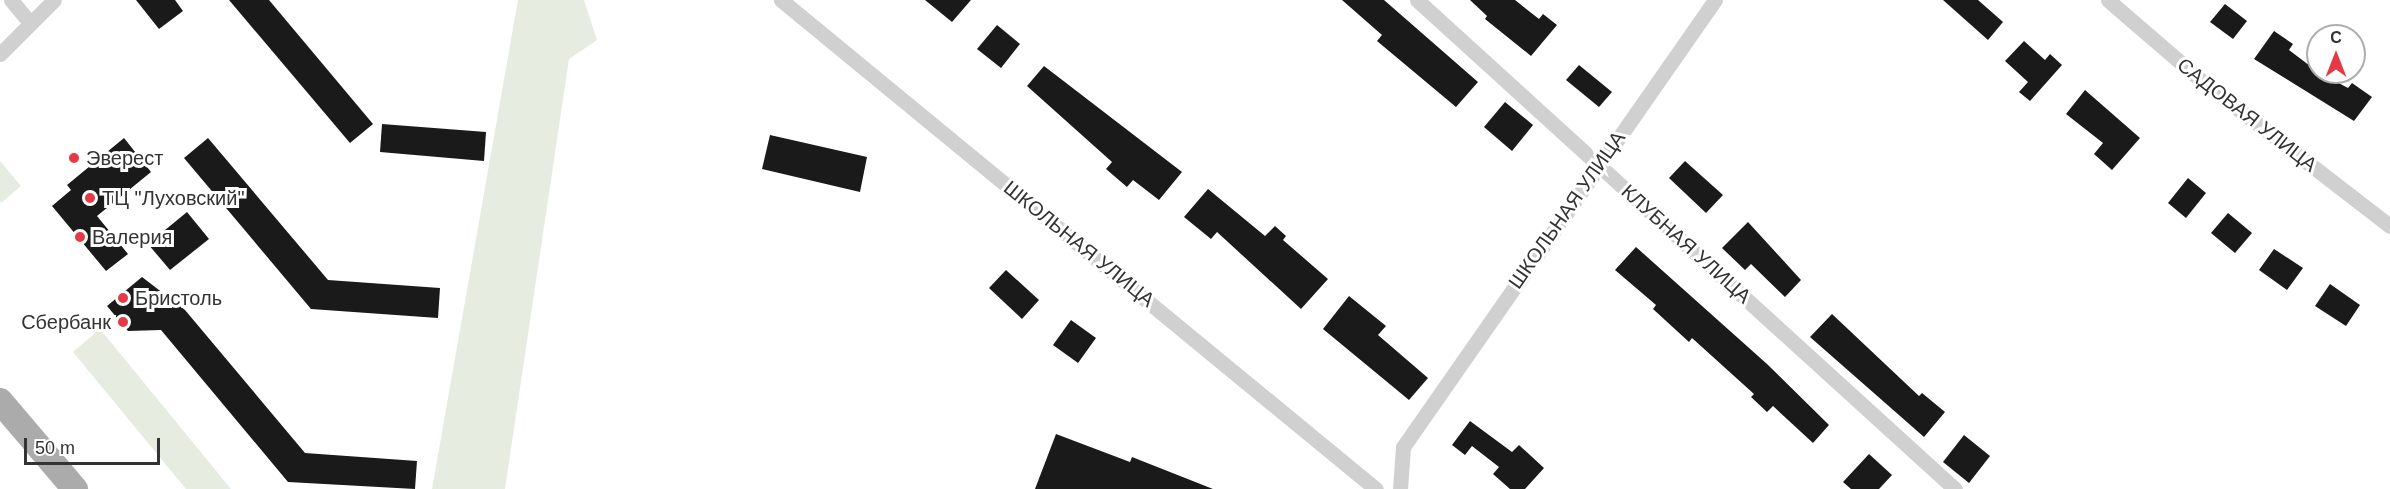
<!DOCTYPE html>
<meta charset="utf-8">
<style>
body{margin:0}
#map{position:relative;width:2390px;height:489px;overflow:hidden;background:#fff;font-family:Arial,sans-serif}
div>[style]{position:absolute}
.green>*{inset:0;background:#e6ecdf}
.building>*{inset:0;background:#1a1a1a}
.minor>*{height:15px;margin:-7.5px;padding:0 7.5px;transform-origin:7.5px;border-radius:7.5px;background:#d0d0d0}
.primary>*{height:26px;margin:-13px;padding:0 13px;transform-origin:13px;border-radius:13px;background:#ababab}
.dots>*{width:16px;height:16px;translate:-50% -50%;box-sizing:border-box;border:3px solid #fff;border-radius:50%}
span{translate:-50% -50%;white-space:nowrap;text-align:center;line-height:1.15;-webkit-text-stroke:6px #fff;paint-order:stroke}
.street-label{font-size:20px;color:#333}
.poi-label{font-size:20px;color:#333}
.left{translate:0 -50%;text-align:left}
.right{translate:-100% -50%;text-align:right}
.north{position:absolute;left:2306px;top:24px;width:60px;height:60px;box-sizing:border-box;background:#fff;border:2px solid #adadad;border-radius:50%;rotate:0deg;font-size:16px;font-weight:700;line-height:24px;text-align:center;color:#333}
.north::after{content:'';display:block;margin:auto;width:21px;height:27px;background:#e63946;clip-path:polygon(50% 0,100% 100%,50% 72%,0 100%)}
.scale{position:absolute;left:24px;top:438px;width:136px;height:27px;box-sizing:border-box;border:3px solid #333;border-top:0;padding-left:8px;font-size:18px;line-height:21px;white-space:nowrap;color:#333;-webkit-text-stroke:4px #fff;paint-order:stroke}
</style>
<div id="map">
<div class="green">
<i style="clip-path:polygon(518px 0,584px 0,597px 40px,569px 59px,505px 489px,432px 489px)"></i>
<i style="clip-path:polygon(0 161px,21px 186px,1px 203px,0 201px)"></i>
<i style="clip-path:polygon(100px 329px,231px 489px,186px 489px,73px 352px)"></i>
</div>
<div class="building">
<i style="clip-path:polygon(136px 0,175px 0,183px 11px,159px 29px)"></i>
<i style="clip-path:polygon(229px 0,269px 0,373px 124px,350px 143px)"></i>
<i style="clip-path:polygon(925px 0,971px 0,952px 22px)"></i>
<i style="clip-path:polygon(1342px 0,1384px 0,1478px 82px,1456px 107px,1377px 41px,1382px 35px)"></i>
<i style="clip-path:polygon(1470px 0,1515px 0,1539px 19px,1543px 14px,1557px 25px,1531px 56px,1485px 19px,1487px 16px)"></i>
<i style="clip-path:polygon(1943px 0,1978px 0,2003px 22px,1988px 40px)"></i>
<i style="clip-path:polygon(2225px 4px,2247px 21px,2233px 39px,2210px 22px)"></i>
<i style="clip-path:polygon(997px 25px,1020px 44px,1001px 68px,977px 49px)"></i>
<i style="clip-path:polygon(2274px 31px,2293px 44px,2289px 50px,2318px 72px,2348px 88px,2352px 83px,2372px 97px,2354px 121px,2254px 59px)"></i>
<i style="clip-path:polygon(2024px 41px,2045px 60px,2050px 54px,2062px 65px,2030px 101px,2019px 92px,2028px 82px,2005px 61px)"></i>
<i style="clip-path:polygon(1579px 65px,1612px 92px,1599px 107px,1566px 80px)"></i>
<i style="clip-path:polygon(1044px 66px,1182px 172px,1159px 200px,1133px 180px,1127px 187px,1106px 169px,1112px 162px,1027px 86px)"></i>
<i style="clip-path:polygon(2085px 90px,2140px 138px,2112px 170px,2094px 154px,2103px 143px,2066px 114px)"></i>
<i style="clip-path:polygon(1505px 102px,1533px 125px,1512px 151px,1484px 127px)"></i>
<i style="clip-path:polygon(382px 124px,486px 132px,484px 161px,380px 152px)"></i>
<i style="clip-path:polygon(770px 135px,867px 157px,860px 192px,762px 169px)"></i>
<i style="clip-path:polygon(124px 138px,151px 172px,97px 216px,128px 254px,106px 271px,52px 206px,71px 190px,67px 185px)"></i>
<i style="clip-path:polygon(208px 138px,328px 280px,440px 288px,438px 318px,311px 309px,184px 158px)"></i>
<i style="clip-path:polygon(1685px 161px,1723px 195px,1706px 213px,1669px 178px)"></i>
<i style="clip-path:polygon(2188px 178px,2206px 193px,2186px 218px,2168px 203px)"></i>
<i style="clip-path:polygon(1208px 189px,1265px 236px,1275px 226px,1286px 236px,1283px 240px,1328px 279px,1301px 309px,1217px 232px,1211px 239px,1184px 217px)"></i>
<i style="clip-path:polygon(187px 212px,209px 239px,170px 270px,148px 244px)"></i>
<i style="clip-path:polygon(2228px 213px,2252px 233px,2235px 253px,2211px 233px)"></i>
<i style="clip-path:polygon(1748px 222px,1801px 280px,1785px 297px,1751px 264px,1745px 270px,1722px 248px)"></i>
<i style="clip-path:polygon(1636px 247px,1767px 364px,1829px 425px,1813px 443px,1773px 406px,1767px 412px,1751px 397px,1754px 394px,1692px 338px,1689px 342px,1653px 309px,1656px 305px,1615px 270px)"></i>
<i style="clip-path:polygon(2274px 249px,2303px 268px,2287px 290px,2259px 270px)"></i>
<i style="clip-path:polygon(1006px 270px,1039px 300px,1022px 319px,989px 288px)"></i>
<i style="clip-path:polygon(142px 277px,185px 310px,305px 453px,417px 461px,415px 489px,288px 482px,161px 330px,128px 331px,107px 306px)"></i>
<i style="clip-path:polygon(2330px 284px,2360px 305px,2346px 326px,2315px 306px)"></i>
<i style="clip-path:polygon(1349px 296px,1386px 326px,1378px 335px,1428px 378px,1409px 400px,1323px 329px)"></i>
<i style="clip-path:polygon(1832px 314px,1919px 396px,1922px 393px,1945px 412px,1924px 437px,1810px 337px)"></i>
<i style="clip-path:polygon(1071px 320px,1096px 338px,1078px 363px,1053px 345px)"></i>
<i style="clip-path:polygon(1470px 421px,1512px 452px,1519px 445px,1544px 468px,1525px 489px,1510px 489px,1493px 474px,1499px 467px,1472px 446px,1465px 455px,1452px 445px)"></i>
<i style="clip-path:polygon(1056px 434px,1130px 462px,1132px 457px,1213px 489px,1035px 489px)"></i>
<i style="clip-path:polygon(1964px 435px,1990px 456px,1969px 483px,1943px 462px)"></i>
<i style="clip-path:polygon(1869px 454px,1892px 475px,1879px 489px,1851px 489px,1843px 482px)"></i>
</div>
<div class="minor">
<i style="left:11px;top:0;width:30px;rotate:50deg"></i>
<i style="left:781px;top:0;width:770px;rotate:39.42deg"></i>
<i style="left:1417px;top:0;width:727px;rotate:42.27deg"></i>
<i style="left:2108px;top:0;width:125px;rotate:40.8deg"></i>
<i style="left:2203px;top:82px;width:236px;rotate:37.6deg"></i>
<i style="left:0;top:54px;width:76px;rotate:-45deg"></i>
<i style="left:1400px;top:489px;width:42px;rotate:-85.9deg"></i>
<i style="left:1403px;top:447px;width:545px;rotate:-55.09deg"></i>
</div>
<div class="primary">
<i style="left:0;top:401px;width:116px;rotate:49.6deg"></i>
</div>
<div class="dots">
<i style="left:74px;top:158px;background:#e63946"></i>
<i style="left:90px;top:198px;background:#e63946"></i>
<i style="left:80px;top:237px;background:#e63946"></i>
<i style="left:123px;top:298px;background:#e63946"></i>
<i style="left:123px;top:322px;background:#e63946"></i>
</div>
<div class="street-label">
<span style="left:2247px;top:115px;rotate:38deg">САДОВАЯ УЛИЦА</span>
<span style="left:1567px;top:210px;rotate:-55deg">ШКОЛЬНАЯ УЛИЦА</span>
<span style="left:1079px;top:244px;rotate:39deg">ШКОЛЬНАЯ УЛИЦА</span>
<span style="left:1686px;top:244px;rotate:42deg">КЛУБНАЯ УЛИЦА</span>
</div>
<div class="poi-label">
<span class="left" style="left:86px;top:158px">Эверест</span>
<span class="left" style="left:102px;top:198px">ТЦ "Луховский"</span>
<span class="left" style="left:92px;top:237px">Валерия</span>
<span class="left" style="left:135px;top:298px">Бристоль</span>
<span class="right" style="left:111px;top:322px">Сбербанк</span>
</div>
<div class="north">С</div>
<div class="scale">50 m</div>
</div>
